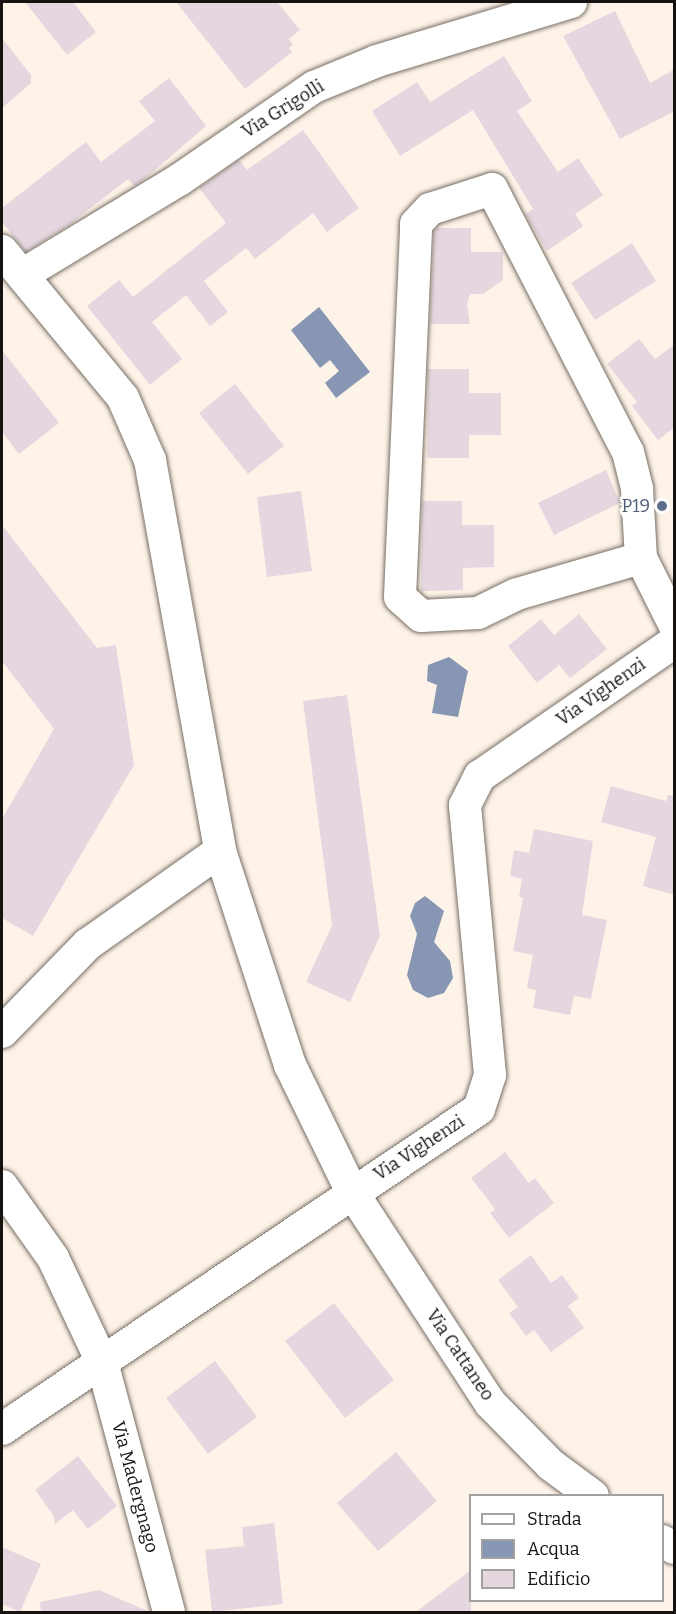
<!DOCTYPE html>
<style>
body{margin:0}
#map{position:relative;width:676px;height:1614px;overflow:hidden;background:#fef3e8;font-family:Bitter,serif}
div>[style]{position:absolute}
.water>*{inset:0;background:#8796b2}
.building>*{inset:0;background:#e5d7df}
.roads{filter:drop-shadow(0 0 2px #776e65) drop-shadow(0 0 2px #776e65)}
.street>*{height:32px;margin:-16px;padding:0 16px;transform-origin:16px;border-radius:16px;background:#fff}
.dots>*{width:16px;height:16px;translate:-50% -50%;box-sizing:border-box;border:3px solid #fff;border-radius:50%}
span{translate:-50% -50%;white-space:nowrap;text-align:center;line-height:1.15;-webkit-text-stroke:4.5px #fff;paint-order:stroke}
.street-label{font-size:18px;color:#171310}
.service-label{font-size:18px;color:#4e5e75}
.right{translate:-100% -50%;text-align:right}
.frame{position:absolute;inset:0;border:3px solid #171310;pointer-events:none}
.legend{position:absolute;left:469px;top:1494px;width:195px;height:108px;box-sizing:border-box;background:#fff;border:2px solid #a2a19f;margin:0;padding:8px 10px;list-style:none;font-size:18px;color:#171310}
.legend li{display:flex;align-items:center;gap:12px;height:30px}
.legend b{width:30px;border:2px solid #a2a19f}
</style>
<div id="map">
<div class="water">
<i style="clip-path:polygon(319px 307px,370px 372px,336px 398px,325px 383px,339px 371px,330px 360px,320px 368px,291px 330px)"></i>
<i style="clip-path:polygon(449px 657px,468px 671px,458px 717px,432px 713px,437px 685px,427px 681px,428px 665px)"></i>
<i style="clip-path:polygon(425px 896px,444px 911px,434px 942px,450px 961px,453px 978px,444px 993px,428px 998px,413px 990px,407px 975px,417px 934px,410px 916px,415px 903px)"></i>
</div>
<div class="building">
<i style="clip-path:polygon(25px 2px,73px 2px,96px 32px,67px 55px)"></i>
<i style="clip-path:polygon(176px 2px,277px 2px,300px 30px,289px 39px,293px 45px,289px 48px,292px 52px,245px 89px)"></i>
<i style="clip-path:polygon(615px 11px,650px 83px,675px 69px,675px 111px,620px 139px,563px 36px)"></i>
<i style="clip-path:polygon(2px 38px,31px 75px,31px 83px,2px 108px)"></i>
<i style="clip-path:polygon(504px 56px,532px 101px,517px 111px,558px 172px,578px 158px,603px 195px,575px 214px,583px 226px,547px 251px,525px 214px,533px 209px,473px 110px,400px 156px,372px 111px,417px 82px,430px 102px)"></i>
<i style="clip-path:polygon(169px 78px,206px 126px,141px 182px,134px 186px,128px 179px,69px 225px,26px 252px,2px 222px,2px 208px,86px 142px,101px 162px,155px 121px,139px 101px)"></i>
<i style="clip-path:polygon(303px 130px,359px 208px,327px 232px,313px 213px,255px 259px,246px 248px,204px 281px,228px 312px,210px 326px,186px 295px,152px 322px,182px 359px,150px 385px,87px 306px,119px 280px,133px 297px,226px 223px,199px 188px,239px 160px,247px 170px)"></i>
<i style="clip-path:polygon(437px 228px,471px 228px,471px 252px,503px 252px,503px 280px,483px 294px,470px 294px,467px 304px,470px 324px,430px 324px,434px 231px)"></i>
<i style="clip-path:polygon(632px 243px,656px 281px,595px 320px,571px 283px)"></i>
<i style="clip-path:polygon(639px 339px,655px 359px,675px 344px,675px 427px,658px 440px,632px 406px,637px 402px,607px 364px)"></i>
<i style="clip-path:polygon(2px 350px,59px 423px,19px 454px,2px 432px)"></i>
<i style="clip-path:polygon(428px 369px,469px 369px,469px 393px,501px 393px,501px 435px,469px 435px,469px 458px,427px 458px)"></i>
<i style="clip-path:polygon(235px 384px,284px 446px,248px 474px,199px 413px)"></i>
<i style="clip-path:polygon(606px 470px,620px 503px,554px 535px,538px 503px)"></i>
<i style="clip-path:polygon(301px 491px,312px 571px,267px 577px,257px 497px)"></i>
<i style="clip-path:polygon(422px 501px,462px 501px,462px 525px,494px 525px,494px 567px,463px 568px,463px 590px,421px 591px)"></i>
<i style="clip-path:polygon(2px 525px,97px 648px,116px 645px,134px 765px,33px 936px,2px 918px,2px 819px,54px 729px,2px 661px)"></i>
<i style="clip-path:polygon(579px 614px,607px 649px,570px 678px,559px 665px,537px 683px,508px 646px,541px 619px,554px 635px)"></i>
<i style="clip-path:polygon(347px 695px,380px 936px,350px 1002px,306px 982px,332px 925px,303px 701px)"></i>
<i style="clip-path:polygon(611px 786px,666px 801px,668px 795px,675px 796px,675px 895px,643px 886px,656px 837px,601px 822px)"></i>
<i style="clip-path:polygon(534px 829px,593px 841px,582px 915px,607px 920px,591px 999px,574px 996px,570px 1015px,533px 1008px,536px 990px,527px 988px,533px 955px,513px 951px,523px 898px,519px 897px,522px 879px,510px 876px,514px 850px,529px 853px)"></i>
<i style="clip-path:polygon(505px 1152px,529px 1183px,535px 1178px,554px 1203px,509px 1238px,490px 1213px,495px 1209px,471px 1178px)"></i>
<i style="clip-path:polygon(531px 1255px,551px 1283px,562px 1275px,579px 1298px,568px 1306px,584px 1328px,551px 1352px,534px 1330px,526px 1336px,509px 1313px,518px 1307px,498px 1280px)"></i>
<i style="clip-path:polygon(334px 1303px,394px 1380px,345px 1418px,285px 1341px)"></i>
<i style="clip-path:polygon(215px 1361px,257px 1417px,208px 1454px,166px 1398px)"></i>
<i style="clip-path:polygon(396px 1452px,437px 1501px,378px 1551px,337px 1503px)"></i>
<i style="clip-path:polygon(78px 1456px,117px 1506px,88px 1529px,73px 1510px,55px 1524px,53px 1515px,35px 1490px)"></i>
<i style="clip-path:polygon(274px 1523px,283px 1604px,212px 1612px,205px 1550px,244px 1546px,242px 1527px)"></i>
<i style="clip-path:polygon(2px 1547px,41px 1564px,20px 1612px,2px 1604px)"></i>
<i style="clip-path:polygon(471px 1570px,471px 1612px,416px 1612px)"></i>
<i style="clip-path:polygon(99px 1590px,150px 1612px,41px 1612px,40px 1602px)"></i>
</div>
<div class="roads">
<div class="street">
<i style="left:2px;top:251px;width:190px;rotate:50.5deg"></i>
<i style="left:123px;top:398px;width:68px;rotate:66.5deg"></i>
<i style="left:150px;top:460px;width:397px;rotate:79.8deg"></i>
<i style="left:220px;top:851px;width:225px;rotate:71.9deg"></i>
<i style="left:290px;top:1065px;width:141px;rotate:64deg"></i>
<i style="left:352px;top:1192px;width:252px;rotate:56.8deg"></i>
<i style="left:490px;top:1403px;width:87px;rotate:45.5deg"></i>
<i style="left:551px;top:1465px;width:52px;rotate:36.4deg"></i>
<i style="left:22px;top:275px;width:184px;rotate:-31.2deg"></i>
<i style="left:179px;top:180px;width:164px;rotate:-34.6deg"></i>
<i style="left:314px;top:87px;width:68px;rotate:-22.4deg"></i>
<i style="left:377px;top:61px;width:203px;rotate:-16.9deg"></i>
<i style="left:641px;top:558px;width:129px;rotate:163.8deg"></i>
<i style="left:517px;top:594px;width:43px;rotate:154deg"></i>
<i style="left:478px;top:613px;width:57px;rotate:177deg"></i>
<i style="left:421px;top:616px;width:28px;rotate:-138deg"></i>
<i style="left:400px;top:597px;width:373px;rotate:-87.5deg"></i>
<i style="left:416px;top:224px;width:21px;rotate:-47deg"></i>
<i style="left:430px;top:209px;width:65px;rotate:-17.9deg"></i>
<i style="left:492px;top:189px;width:296px;rotate:62.7deg"></i>
<i style="left:628px;top:452px;width:38px;rotate:76deg"></i>
<i style="left:637px;top:489px;width:69px;rotate:86.7deg"></i>
<i style="left:641px;top:558px;width:74px;rotate:63.4deg"></i>
<i style="left:2px;top:1032px;width:123px;rotate:-45.7deg"></i>
<i style="left:88px;top:944px;width:161px;rotate:-35.2deg"></i>
<i style="left:2px;top:1186px;width:88px;rotate:54.7deg"></i>
<i style="left:53px;top:1258px;width:115px;rotate:64.8deg"></i>
<i style="left:102px;top:1362px;width:259px;rotate:75deg"></i>
<i style="left:2px;top:1429px;width:574px;rotate:-33.86deg"></i>
<i style="left:479px;top:1109px;width:36px;rotate:-72deg"></i>
<i style="left:490px;top:1075px;width:271px;rotate:-95.3deg"></i>
<i style="left:465px;top:805px;width:33px;rotate:-63deg"></i>
<i style="left:480px;top:776px;width:236px;rotate:-34.6deg"></i>
<i style="left:662px;top:1541px;width:14px;rotate:30deg"></i>
</div>
</div>
<div class="dots">
<i style="left:662px;top:506px;background:#5c6f8a"></i>
</div>
<div class="street-label">
<span style="left:283px;top:109px;rotate:-32deg">Via Grigolli</span>
<span style="left:601px;top:692px;rotate:-35deg">Via Vighenzi</span>
<span style="left:419px;top:1148px;rotate:-33deg">Via Vighenzi</span>
<span style="left:460px;top:1355px;rotate:56deg">Via Cattaneo</span>
<span style="left:135px;top:1487px;rotate:75deg">Via Madergnago</span>
</div>
<div class="service-label">
<span class="right" style="left:650px;top:506px">P19</span>
</div>
<div class="frame"></div>
<ul class="legend">
<li><b style="height:8px;background:#fff"></b>Strada</li>
<li><b style="height:16px;background:#8796b2"></b>Acqua</li>
<li><b style="height:16px;background:#e5d7df"></b>Edificio</li>
</ul>
</div>
